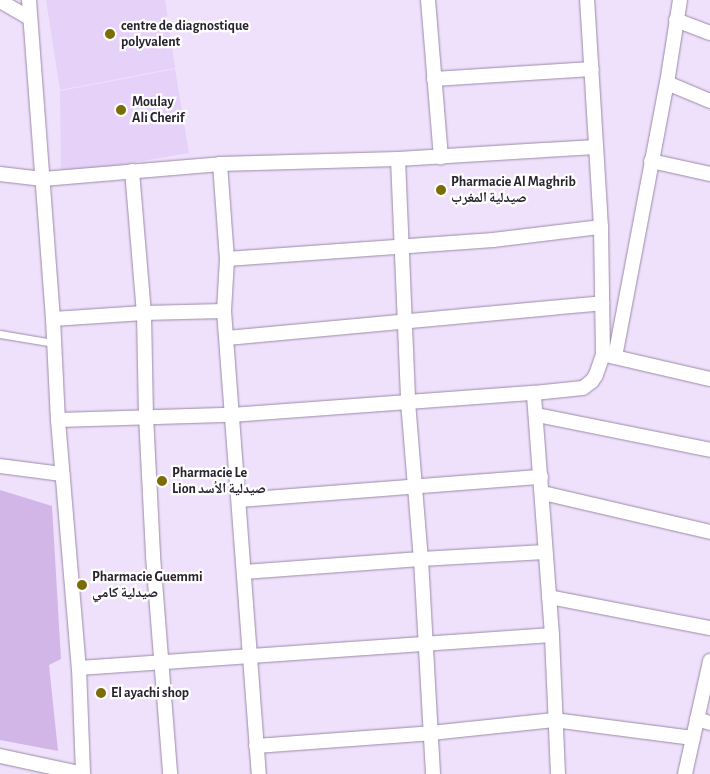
<!DOCTYPE html>
<meta charset="utf-8">
<style>
body{margin:0}
#map{position:relative;width:710px;height:774px;overflow:hidden;background:#efe1fb;font-family:"Alegreya Sans","Noto Naskh Arabic",sans-serif}
div>[style]{position:absolute}
.built>*{inset:0;background:#e6d1f8}
.green>*{inset:0;background:#d1b6e7}
.roads{filter:drop-shadow(0 0 1px #9a8aa8) drop-shadow(0 0 1px #9a8aa8)}
.lane>*{height:7px;margin:-3.5px;padding:0 3.5px;transform-origin:3.5px;border-radius:3.5px;background:#fff}
.street>*{height:14px;margin:-7px;padding:0 7px;transform-origin:7px;border-radius:7px;background:#fff}
.dots>*{width:14px;height:14px;translate:-50% -50%;box-sizing:border-box;border:2px solid #fff;border-radius:50%}
span{translate:-50% -50%;white-space:nowrap;text-align:center;line-height:1.15;-webkit-text-stroke:4.5px #fff;paint-order:stroke}
.poi-label{font-size:14px;color:#29232f;font-weight:700}
.left{translate:0 -50%;text-align:left}
</style>
<div id="map">
<div class="built">
<i style="clip-path:polygon(46px 0,165px 0,175px 68px,60px 90px)"></i>
<i style="clip-path:polygon(175px 69px,189px 153px,61px 175px,60px 91px)"></i>
</div>
<div class="green">
<i style="clip-path:polygon(0 490px,52px 506px,61px 659px,49px 665px,58px 751px,0 740px)"></i>
</div>
<div class="roads">
<div class="lane">
<i style="left:0;top:334px;width:55px;rotate:9.5deg"></i>
</div>
<div class="street">
<i style="left:29px;top:0;width:320px;rotate:85.7deg"></i>
<i style="left:53px;top:319px;width:101px;rotate:87.2deg"></i>
<i style="left:58px;top:420px;width:249px;rotate:85.2deg"></i>
<i style="left:79px;top:668px;width:106px;rotate:87.8deg"></i>
<i style="left:428px;top:0;width:158px;rotate:85.3deg"></i>
<i style="left:0;top:1px;width:34px;rotate:30deg"></i>
<i style="left:676px;top:20px;width:36px;rotate:21deg"></i>
<i style="left:434px;top:79px;width:158px;rotate:-3.6deg"></i>
<i style="left:667px;top:83px;width:47px;rotate:22.7deg"></i>
<i style="left:398px;top:159px;width:243px;rotate:87.6deg"></i>
<i style="left:408px;top:402px;width:158px;rotate:85.3deg"></i>
<i style="left:421px;top:559px;width:215px;rotate:86.8deg"></i>
<i style="left:651px;top:161px;width:60px;rotate:12.4deg"></i>
<i style="left:220px;top:164px;width:95px;rotate:85.8deg"></i>
<i style="left:227px;top:259px;width:52px;rotate:93.3deg"></i>
<i style="left:224px;top:311px;width:464px;rotate:85.7deg"></i>
<i style="left:132px;top:171px;width:143px;rotate:85.2deg"></i>
<i style="left:144px;top:313px;width:103px;rotate:88.9deg"></i>
<i style="left:146px;top:416px;width:140px;rotate:87.1deg"></i>
<i style="left:153px;top:556px;width:219px;rotate:85.5deg"></i>
<i style="left:0;top:174px;width:43px;rotate:6.6deg"></i>
<i style="left:43px;top:179px;width:178px;rotate:-4.8deg"></i>
<i style="left:220px;top:164px;width:178px;rotate:-1.6deg"></i>
<i style="left:398px;top:159px;width:198px;rotate:-3.5deg"></i>
<i style="left:227px;top:259px;width:267px;rotate:-4.1deg"></i>
<i style="left:493px;top:240px;width:109px;rotate:-6.9deg"></i>
<i style="left:53px;top:319px;width:91px;rotate:-3.8deg"></i>
<i style="left:144px;top:313px;width:80px;rotate:-1.4deg"></i>
<i style="left:227px;top:338px;width:377px;rotate:-5.3deg"></i>
<i style="left:606px;top:355px;width:107px;rotate:13deg"></i>
<i style="left:615px;top:357px;width:279px;rotate:-79.3deg"></i>
<i style="left:667px;top:83px;width:84px;rotate:-81.1deg"></i>
<i style="left:537px;top:415px;width:177px;rotate:11.4deg"></i>
<i style="left:58px;top:420px;width:173px;rotate:-1.7deg"></i>
<i style="left:231px;top:415px;width:304px;rotate:-4.2deg"></i>
<i style="left:0;top:466px;width:63px;rotate:7.4deg"></i>
<i style="left:543px;top:493px;width:171px;rotate:13.1deg"></i>
<i style="left:240px;top:500px;width:302px;rotate:-4.4deg"></i>
<i style="left:244px;top:572px;width:177px;rotate:-4.2deg"></i>
<i style="left:421px;top:559px;width:124px;rotate:-3.2deg"></i>
<i style="left:549px;top:597px;width:164px;rotate:10.9deg"></i>
<i style="left:79px;top:668px;width:474px;rotate:-4deg"></i>
<i style="left:697px;top:719px;width:14px;rotate:17deg"></i>
<i style="left:256px;top:746px;width:175px;rotate:-4.2deg"></i>
<i style="left:431px;top:733px;width:124px;rotate:-6deg"></i>
<i style="left:554px;top:720px;width:140px;rotate:7.4deg"></i>
<i style="left:0;top:756px;width:85px;rotate:12.2deg"></i>
<i style="left:558px;top:774px;width:139px;rotate:-92.5deg"></i>
<i style="left:552px;top:635px;width:243px;rotate:-94.3deg"></i>
<i style="left:534px;top:393px;width:49px;rotate:-5.8deg"></i>
<i style="left:583px;top:388px;width:11px;rotate:-38deg"></i>
<i style="left:592px;top:381px;width:7px;rotate:-56deg"></i>
<i style="left:596px;top:375px;width:21px;rotate:-71deg"></i>
<i style="left:603px;top:355px;width:128px;rotate:-90.9deg"></i>
<i style="left:601px;top:227px;width:227px;rotate:-93.5deg"></i>
<i style="left:685px;top:774px;width:116px;rotate:-77.5deg"></i>
</div>
</div>
<div class="dots">
<i style="left:110px;top:34px;background:#7b6c05"></i>
<i style="left:121px;top:110px;background:#7b6c05"></i>
<i style="left:441px;top:190px;background:#7b6c05"></i>
<i style="left:162px;top:481px;background:#7b6c05"></i>
<i style="left:82px;top:585px;background:#7b6c05"></i>
<i style="left:101px;top:693px;background:#7b6c05"></i>
</div>
<div class="poi-label">
<span class="left" style="left:121px;top:34px">centre de diagnostique<br>polyvalent</span>
<span class="left" style="left:132px;top:110px">Moulay<br>Ali Cherif</span>
<span class="left" style="left:451px;top:190px">Pharmacie Al Maghrib<br>صيدلية المغرب</span>
<span class="left" style="left:172px;top:481px">Pharmacie Le<br>Lion صيدلية الأسد</span>
<span class="left" style="left:92px;top:585px">Pharmacie Guemmi<br>صيدلية كامي</span>
<span class="left" style="left:111px;top:693px">El ayachi shop</span>
</div>
</div>
